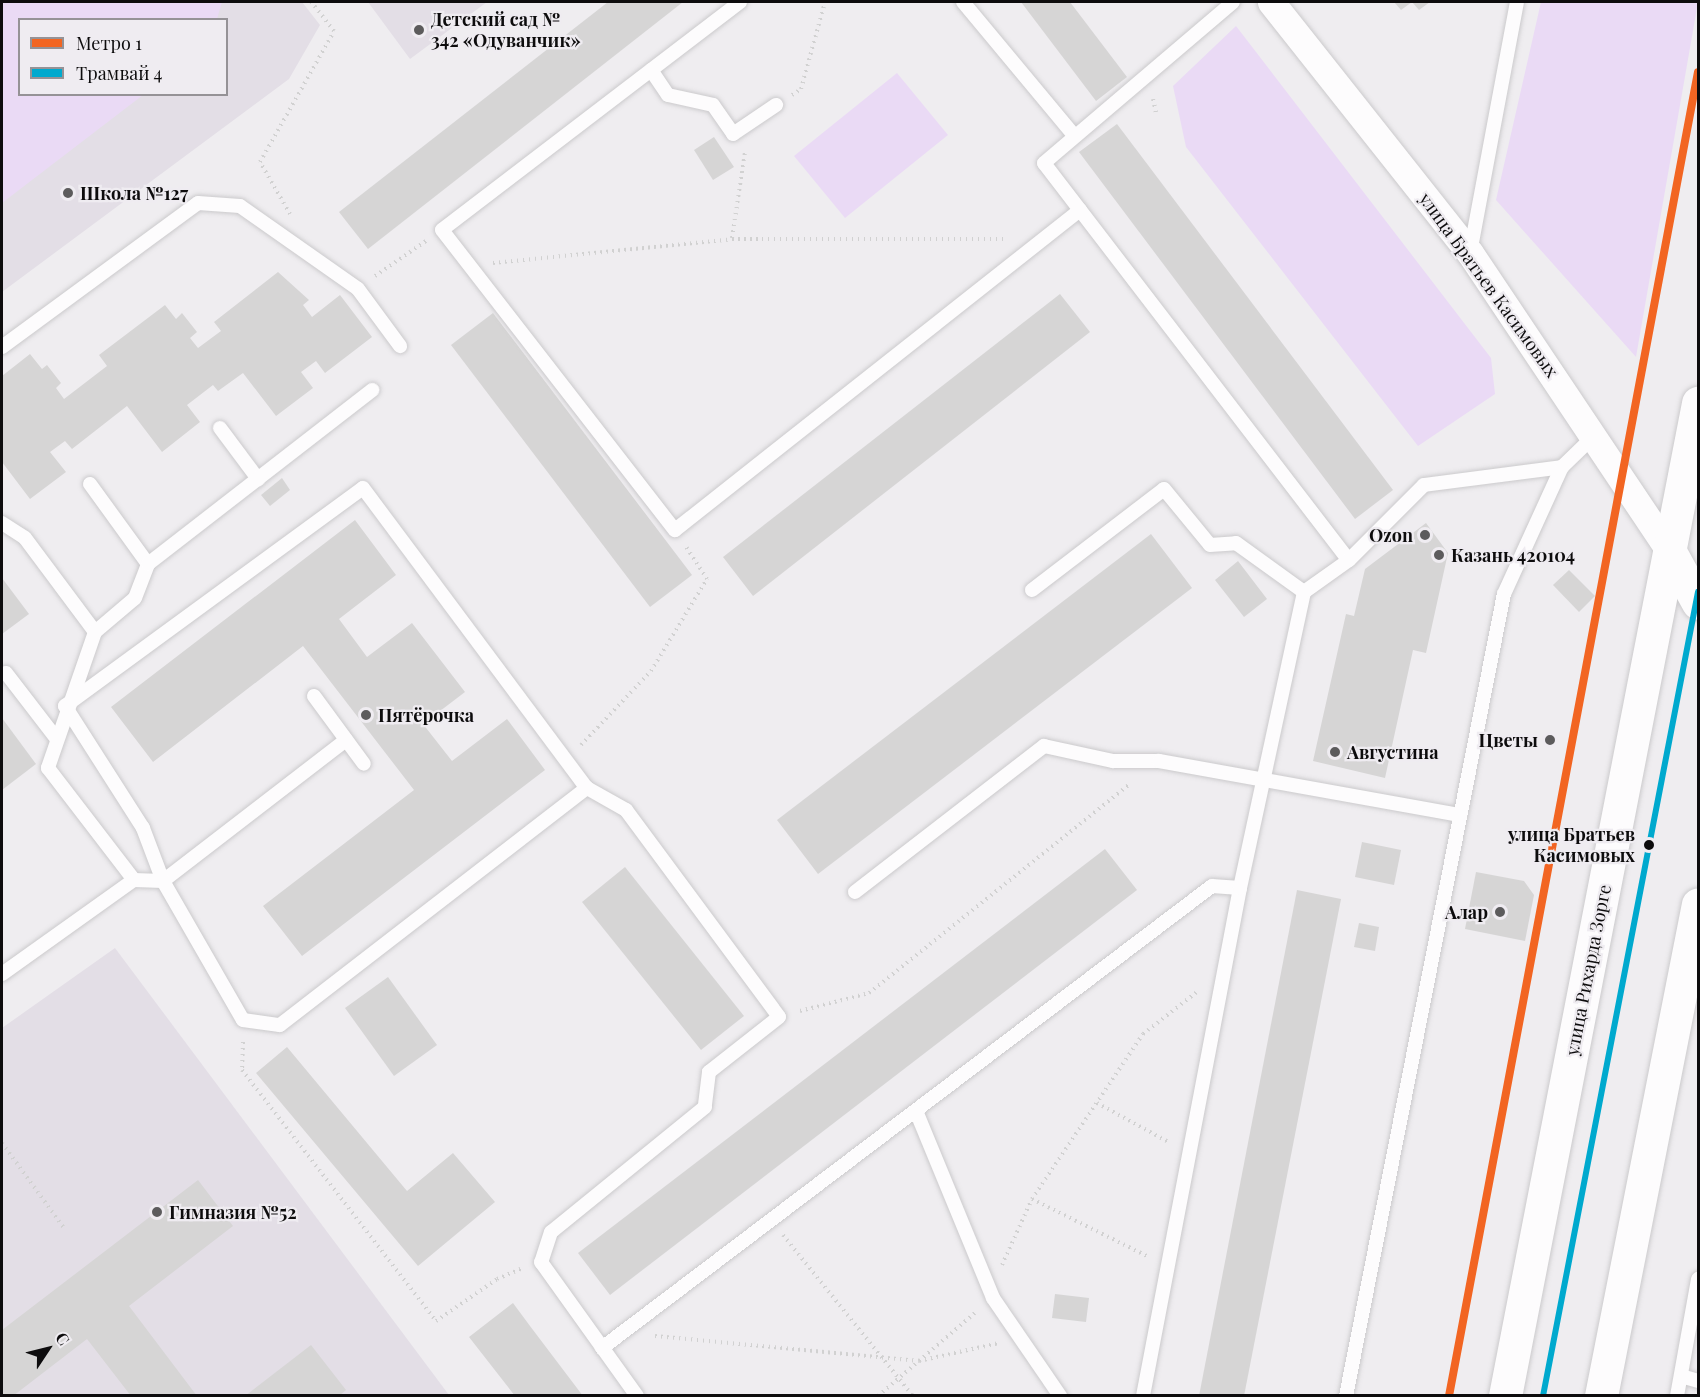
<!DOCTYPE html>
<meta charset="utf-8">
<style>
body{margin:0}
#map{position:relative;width:1700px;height:1397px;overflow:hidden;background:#efedf0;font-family:"Playfair Display",serif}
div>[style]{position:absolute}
.built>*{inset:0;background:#e3dee6}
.green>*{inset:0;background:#eadaf5}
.building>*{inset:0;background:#d6d5d5}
.path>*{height:4px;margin-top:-2px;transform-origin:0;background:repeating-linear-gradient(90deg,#d1d1d1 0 1.5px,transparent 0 6px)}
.roads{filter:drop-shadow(0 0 2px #cbcacc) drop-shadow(0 0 2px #cbcacc)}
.service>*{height:14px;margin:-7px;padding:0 7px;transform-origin:7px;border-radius:7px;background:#fdfcfd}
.minor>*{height:27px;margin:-13.5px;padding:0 13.5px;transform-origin:13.5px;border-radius:13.5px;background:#fdfcfd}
.tertiary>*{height:33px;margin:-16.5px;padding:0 16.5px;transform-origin:16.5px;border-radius:16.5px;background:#fdfcfd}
.secondary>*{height:33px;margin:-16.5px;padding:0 16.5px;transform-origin:16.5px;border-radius:16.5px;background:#fdfcfd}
.tram-1>*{height:6px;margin:-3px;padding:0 3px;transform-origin:3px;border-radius:3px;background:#00a9ce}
.metro-1>*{height:8px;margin:-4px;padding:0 4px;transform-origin:4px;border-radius:4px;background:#f26522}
.dots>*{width:16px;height:16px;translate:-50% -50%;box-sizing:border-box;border:3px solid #efecf1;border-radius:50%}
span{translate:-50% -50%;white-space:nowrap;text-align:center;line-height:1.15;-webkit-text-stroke:4.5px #efecf1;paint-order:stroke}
.poi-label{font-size:18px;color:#0d0c0d;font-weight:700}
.left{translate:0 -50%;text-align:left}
.right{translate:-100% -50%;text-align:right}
.street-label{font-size:18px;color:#0d0c0d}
.stop-label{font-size:18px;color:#0d0c0d;font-weight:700}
.frame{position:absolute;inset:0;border:3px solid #0d0c0d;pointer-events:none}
.legend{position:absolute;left:18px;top:18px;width:210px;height:78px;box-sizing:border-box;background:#efecf1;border:2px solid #959296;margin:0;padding:8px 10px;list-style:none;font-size:18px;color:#0d0c0d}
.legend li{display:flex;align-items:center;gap:12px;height:30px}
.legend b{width:30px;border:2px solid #959296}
.north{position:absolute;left:18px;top:1319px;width:60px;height:60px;-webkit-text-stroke:4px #efecf1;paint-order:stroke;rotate:55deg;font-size:16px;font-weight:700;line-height:24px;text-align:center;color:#0d0c0d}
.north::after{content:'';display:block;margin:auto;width:21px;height:27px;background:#0d0c0d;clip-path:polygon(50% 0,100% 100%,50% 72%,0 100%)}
</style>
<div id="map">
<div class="built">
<i style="clip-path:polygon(evenodd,2px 2px,302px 2px,320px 25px,289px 79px,2px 292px,2px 2px,20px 20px,226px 20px,226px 94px,20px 94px,20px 20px)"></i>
<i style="clip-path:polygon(368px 2px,487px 2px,410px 59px)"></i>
<i style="clip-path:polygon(115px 948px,449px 1395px,2px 1395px,2px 1028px)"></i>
</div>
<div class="green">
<i style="clip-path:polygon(2px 2px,222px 2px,217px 19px,20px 20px,20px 94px,143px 95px,2px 203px)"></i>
<i style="clip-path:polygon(1541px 2px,1698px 2px,1636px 357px,1496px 200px)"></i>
<i style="clip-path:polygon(1236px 26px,1491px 358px,1495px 394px,1418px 446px,1186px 147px,1173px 86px)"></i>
<i style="clip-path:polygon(897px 73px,948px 135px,845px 218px,794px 156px)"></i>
</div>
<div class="building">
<i style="clip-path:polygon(608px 2px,683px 2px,368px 249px,339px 212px)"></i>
<i style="clip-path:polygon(1021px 2px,1070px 2px,1127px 77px,1096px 101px)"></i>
<i style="clip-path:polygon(1394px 2px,1430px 2px,1419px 10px,1412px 2px,1401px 10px)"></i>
<i style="clip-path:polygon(1117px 124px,1393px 490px,1355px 519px,1079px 152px)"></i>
<i style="clip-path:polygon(714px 137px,734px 167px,713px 180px,694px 150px)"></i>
<i style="clip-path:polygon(278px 272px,309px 300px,303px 305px,312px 317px,340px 295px,372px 337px,325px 373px,316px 361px,301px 372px,313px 388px,276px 416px,243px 373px,218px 391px,213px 385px,187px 405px,200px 422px,162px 452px,127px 406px,72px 449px,65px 441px,50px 452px,66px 472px,30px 499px,2px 462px,2px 376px,30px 354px,42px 369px,47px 365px,61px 383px,56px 388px,64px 399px,107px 366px,99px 355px,165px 305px,176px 319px,182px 313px,197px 332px,190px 338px,198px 348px,221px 331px,214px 322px)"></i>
<i style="clip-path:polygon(1060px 294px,1090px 332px,753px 596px,723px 557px)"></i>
<i style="clip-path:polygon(493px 313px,692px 575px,650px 607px,451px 345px)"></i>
<i style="clip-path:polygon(282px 478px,290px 490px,270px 506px,261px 495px)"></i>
<i style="clip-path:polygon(355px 520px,396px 575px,339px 619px,367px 657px,412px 623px,465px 692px,423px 724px,452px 761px,507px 719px,545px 770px,302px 956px,263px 906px,414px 790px,303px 646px,153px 762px,111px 707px)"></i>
<i style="clip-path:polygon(1426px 523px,1448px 553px,1426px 653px,1413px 650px,1385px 778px,1313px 761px,1346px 614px,1354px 616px,1365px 569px)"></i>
<i style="clip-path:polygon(1151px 534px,1192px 588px,818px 874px,777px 820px)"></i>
<i style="clip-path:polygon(1238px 561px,1267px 599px,1244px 617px,1215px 580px)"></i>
<i style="clip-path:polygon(1569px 570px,1595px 596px,1579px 612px,1553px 585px)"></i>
<i style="clip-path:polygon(2px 578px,29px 614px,2px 634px)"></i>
<i style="clip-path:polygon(2px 718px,36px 764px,2px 790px)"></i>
<i style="clip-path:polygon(1362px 842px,1401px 850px,1394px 885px,1355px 877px)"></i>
<i style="clip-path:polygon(1105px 849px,1137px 890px,610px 1295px,578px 1253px)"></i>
<i style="clip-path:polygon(625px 867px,744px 1016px,701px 1050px,582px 902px)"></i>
<i style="clip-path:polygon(1476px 872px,1524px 881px,1534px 895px,1525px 941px,1465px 929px)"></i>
<i style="clip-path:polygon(1297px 890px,1341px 899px,1244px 1396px,1199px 1396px)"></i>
<i style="clip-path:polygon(1359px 923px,1379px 927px,1375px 951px,1354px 947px)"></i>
<i style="clip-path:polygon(388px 977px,437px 1045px,394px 1076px,345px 1008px)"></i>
<i style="clip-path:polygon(287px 1047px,407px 1191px,453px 1153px,495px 1202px,418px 1266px,256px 1073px)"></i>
<i style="clip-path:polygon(198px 1180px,233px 1226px,129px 1306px,197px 1396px,131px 1396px,87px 1339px,13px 1396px,2px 1396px,2px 1330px)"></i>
<i style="clip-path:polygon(1055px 1294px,1089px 1298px,1086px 1322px,1052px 1318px)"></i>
<i style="clip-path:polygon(513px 1303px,530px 1326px,583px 1396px,515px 1396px,469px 1337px)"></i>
<i style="clip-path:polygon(311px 1345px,346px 1390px,339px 1396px,245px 1396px)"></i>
</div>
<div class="path">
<i style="left:792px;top:95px;width:11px;rotate:-34deg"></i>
<i style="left:801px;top:89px;width:90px;rotate:-74.6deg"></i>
<i style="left:1153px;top:99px;width:14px;rotate:78deg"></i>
<i style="left:290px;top:214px;width:60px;rotate:-120deg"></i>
<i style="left:260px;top:162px;width:150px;rotate:-60.5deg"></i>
<i style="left:334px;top:31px;width:37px;rotate:-128deg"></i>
<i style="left:732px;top:238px;width:87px;rotate:-81.4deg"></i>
<i style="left:493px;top:263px;width:240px;rotate:-5.7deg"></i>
<i style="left:732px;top:239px;width:274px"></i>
<i style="left:375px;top:276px;width:62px;rotate:-34.5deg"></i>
<i style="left:581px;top:745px;width:102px;rotate:-46.6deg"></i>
<i style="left:651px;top:671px;width:108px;rotate:-58.7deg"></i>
<i style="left:707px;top:579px;width:38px;rotate:-123deg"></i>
<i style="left:1557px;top:837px;width:43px;rotate:-83.4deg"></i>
<i style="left:800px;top:1011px;width:71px;rotate:-14.6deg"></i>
<i style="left:869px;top:993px;width:334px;rotate:-38.7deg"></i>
<i style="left:243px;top:1042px;width:28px;rotate:92deg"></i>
<i style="left:242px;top:1070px;width:317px;rotate:52.3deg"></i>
<i style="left:436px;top:1321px;width:74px;rotate:-34.5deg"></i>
<i style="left:497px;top:1279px;width:26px;rotate:-23deg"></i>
<i style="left:1097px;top:1103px;width:83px;rotate:28.7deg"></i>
<i style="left:2px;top:1143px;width:105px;rotate:53.9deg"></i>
<i style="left:1032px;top:1199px;width:128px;rotate:26.4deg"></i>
<i style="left:783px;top:1235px;width:207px;rotate:51.1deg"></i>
<i style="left:1002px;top:1265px;width:72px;rotate:-65.6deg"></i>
<i style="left:1032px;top:1199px;width:199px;rotate:-56.1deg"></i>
<i style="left:1143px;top:1034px;width:70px;rotate:-38deg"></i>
<i style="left:655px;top:1336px;width:265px;rotate:5.4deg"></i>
<i style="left:919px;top:1361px;width:82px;rotate:-12.7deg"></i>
<i style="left:878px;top:1396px;width:129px;rotate:-40.6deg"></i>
</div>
<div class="roads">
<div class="service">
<i style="left:740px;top:2px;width:375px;rotate:142.6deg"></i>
<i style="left:442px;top:230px;width:380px;rotate:52.2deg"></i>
<i style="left:675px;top:530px;width:516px;rotate:-38.31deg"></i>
<i style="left:1080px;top:210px;width:59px;rotate:-127.5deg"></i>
<i style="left:1044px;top:163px;width:248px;rotate:-40.4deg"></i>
<i style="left:963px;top:2px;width:172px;rotate:50.2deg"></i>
<i style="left:651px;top:70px;width:30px;rotate:56deg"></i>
<i style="left:668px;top:95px;width:46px;rotate:12.5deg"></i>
<i style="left:713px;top:105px;width:35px;rotate:55deg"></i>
<i style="left:733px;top:134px;width:52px;rotate:-34deg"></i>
<i style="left:1080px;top:210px;width:441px;rotate:52.5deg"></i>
<i style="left:1470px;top:253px;width:255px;rotate:-79.4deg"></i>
<i style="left:2px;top:347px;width:243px;rotate:-36.3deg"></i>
<i style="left:198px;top:203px;width:42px;rotate:4.1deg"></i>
<i style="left:240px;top:206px;width:144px;rotate:35.1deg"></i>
<i style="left:358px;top:289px;width:71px;rotate:53.6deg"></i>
<i style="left:220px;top:428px;width:64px;rotate:53.3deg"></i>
<i style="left:90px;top:484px;width:99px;rotate:54.1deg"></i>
<i style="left:2px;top:523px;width:27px;rotate:33deg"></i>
<i style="left:25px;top:538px;width:117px;rotate:53.3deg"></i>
<i style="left:95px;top:632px;width:144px;rotate:109.1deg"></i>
<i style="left:48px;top:768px;width:141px;rotate:52.5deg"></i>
<i style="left:1032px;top:590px;width:166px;rotate:-37.4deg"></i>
<i style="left:1164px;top:489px;width:72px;rotate:50.6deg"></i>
<i style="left:1210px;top:545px;width:26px;rotate:-4deg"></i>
<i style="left:1236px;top:543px;width:84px;rotate:35.8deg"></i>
<i style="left:95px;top:632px;width:52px;rotate:-40.4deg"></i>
<i style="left:135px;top:598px;width:36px;rotate:-69deg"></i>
<i style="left:148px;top:564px;width:284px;rotate:-37.8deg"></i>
<i style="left:6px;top:673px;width:82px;rotate:52.4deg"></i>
<i style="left:314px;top:696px;width:84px;rotate:53.7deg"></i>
<i style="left:346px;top:740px;width:231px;rotate:142.4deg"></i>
<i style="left:163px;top:881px;width:57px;rotate:-110.7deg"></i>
<i style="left:143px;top:828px;width:145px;rotate:-122.6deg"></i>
<i style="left:65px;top:706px;width:369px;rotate:-36.2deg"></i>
<i style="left:363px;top:488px;width:374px;rotate:53.3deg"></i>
<i style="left:855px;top:892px;width:239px;rotate:-37.7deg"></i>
<i style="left:1044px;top:746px;width:71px;rotate:12.3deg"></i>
<i style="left:1113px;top:761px;width:46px"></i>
<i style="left:1159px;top:761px;width:306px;rotate:10.2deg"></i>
<i style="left:2px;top:974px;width:162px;rotate:-35.5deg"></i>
<i style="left:134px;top:880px;width:29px;rotate:2deg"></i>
<i style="left:163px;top:881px;width:160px;rotate:60.1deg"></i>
<i style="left:243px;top:1020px;width:37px;rotate:8deg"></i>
<i style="left:280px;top:1025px;width:388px;rotate:-37.7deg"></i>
<i style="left:587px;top:788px;width:45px;rotate:29.4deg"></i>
<i style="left:626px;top:810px;width:257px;rotate:53.5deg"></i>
<i style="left:779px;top:1017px;width:89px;rotate:141.8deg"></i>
<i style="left:709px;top:1072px;width:35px;rotate:97deg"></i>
<i style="left:705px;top:1107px;width:198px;rotate:140.9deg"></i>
<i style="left:551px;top:1232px;width:32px;rotate:108deg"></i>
<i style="left:541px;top:1262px;width:165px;rotate:54.4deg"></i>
<i style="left:916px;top:1111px;width:202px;rotate:67.6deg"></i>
<i style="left:993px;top:1298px;width:119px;rotate:55.6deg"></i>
<i style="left:602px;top:1348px;width:765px;rotate:-37.14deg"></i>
<i style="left:1212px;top:886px;width:28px;rotate:4deg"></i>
<i style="left:1681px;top:1376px;width:18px;rotate:16deg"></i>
<i style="left:1143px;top:1396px;width:517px;rotate:-79.19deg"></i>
<i style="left:1240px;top:888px;width:303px;rotate:-77.8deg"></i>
<i style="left:1304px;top:592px;width:55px;rotate:-35.4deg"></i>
<i style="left:1349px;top:560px;width:106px;rotate:-45deg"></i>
<i style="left:1424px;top:485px;width:139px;rotate:-7.4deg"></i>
<i style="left:1346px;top:1396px;width:817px;rotate:-78.86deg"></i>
<i style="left:1504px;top:594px;width:140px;rotate:-65.5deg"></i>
<i style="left:1562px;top:467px;width:45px;rotate:-44.1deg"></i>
<i style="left:1677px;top:1396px;width:119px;rotate:-79.8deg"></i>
</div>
<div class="minor">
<i style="left:1271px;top:2px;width:320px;rotate:51.6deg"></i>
<i style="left:1470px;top:253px;width:358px;rotate:56.2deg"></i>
</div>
<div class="tertiary">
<i style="left:1669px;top:550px;width:60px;rotate:61.3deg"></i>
</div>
<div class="secondary">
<i style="left:1505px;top:1396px;width:1012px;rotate:-79deg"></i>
<i style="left:1601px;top:1396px;width:501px;rotate:-78.85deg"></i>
</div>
</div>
<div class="tram-1">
<i style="left:1543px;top:1396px;width:819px;rotate:-79.09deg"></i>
</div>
<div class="metro-1">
<i style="left:1449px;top:1396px;width:1347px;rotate:-79.35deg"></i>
</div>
<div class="dots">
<i style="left:419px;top:30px;background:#5c5b5c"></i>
<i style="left:68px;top:193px;background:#5c5b5c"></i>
<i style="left:1425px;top:535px;background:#5c5b5c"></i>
<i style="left:1439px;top:555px;background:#5c5b5c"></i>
<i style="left:366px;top:715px;background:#5c5b5c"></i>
<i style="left:1550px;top:740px;background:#5c5b5c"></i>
<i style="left:1335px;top:752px;background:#5c5b5c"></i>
<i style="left:1649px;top:845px;background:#0d0c0d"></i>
<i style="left:1500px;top:912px;background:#5c5b5c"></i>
<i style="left:157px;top:1212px;background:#5c5b5c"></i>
</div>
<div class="poi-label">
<span class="left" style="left:431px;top:30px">Детский сад №<br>342 «Одуванчик»</span>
<span class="left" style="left:80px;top:193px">Школа №127</span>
<span class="right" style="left:1413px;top:535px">Ozon</span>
<span class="left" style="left:1451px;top:555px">Казань 420104</span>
<span class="left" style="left:378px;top:715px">Пятёрочка</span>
<span class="right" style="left:1538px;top:740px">Цветы</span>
<span class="left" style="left:1347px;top:752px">Августина</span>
<span class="right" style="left:1488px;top:912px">Алар</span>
<span class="left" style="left:169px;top:1212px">Гимназия №52</span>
</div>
<div class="street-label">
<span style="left:1489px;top:285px;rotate:54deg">улица Братьев Касимовых</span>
<span style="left:1588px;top:970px;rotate:-79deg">улица Рихарда Зорге</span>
</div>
<div class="stop-label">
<span class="right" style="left:1635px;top:845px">улица Братьев<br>Касимовых</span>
</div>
<div class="frame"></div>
<ul class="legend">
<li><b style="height:8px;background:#f26522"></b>Метро 1</li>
<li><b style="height:8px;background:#00a9ce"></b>Трамвай 4</li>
</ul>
<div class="north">С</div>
</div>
